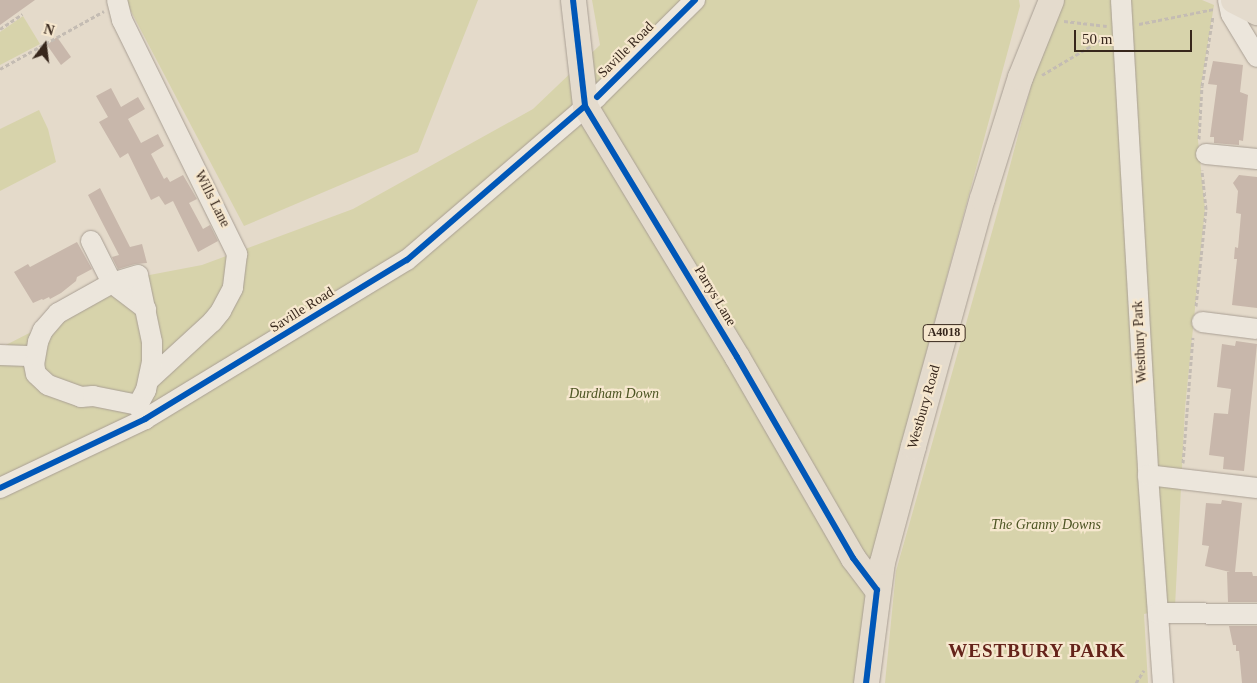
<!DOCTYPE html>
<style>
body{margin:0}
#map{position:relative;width:1257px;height:683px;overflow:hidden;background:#e4daca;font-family:Georgia,serif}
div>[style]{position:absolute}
.green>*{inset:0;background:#d7d3ab}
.building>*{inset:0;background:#c8b7ab}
.path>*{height:3px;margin-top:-1.5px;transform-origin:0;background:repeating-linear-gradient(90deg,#c4bcb3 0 4px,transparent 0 6.5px)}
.roads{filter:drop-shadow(0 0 1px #a99f94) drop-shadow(0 0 1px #a99f94)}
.minor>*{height:20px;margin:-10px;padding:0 10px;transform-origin:10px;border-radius:10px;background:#ece6dc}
.major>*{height:25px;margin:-12.5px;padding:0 12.5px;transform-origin:12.5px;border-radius:12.5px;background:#e4dbcd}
.cycleway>*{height:6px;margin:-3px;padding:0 3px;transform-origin:3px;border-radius:3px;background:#0057b8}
span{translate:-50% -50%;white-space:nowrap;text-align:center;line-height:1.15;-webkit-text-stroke:4.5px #f6e7ce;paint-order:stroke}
.shield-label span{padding:1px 4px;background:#f6e7ce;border:1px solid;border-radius:4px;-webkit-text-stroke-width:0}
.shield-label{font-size:12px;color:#37271c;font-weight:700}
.street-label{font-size:14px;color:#37271c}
.park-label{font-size:14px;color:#4c5422;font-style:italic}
.district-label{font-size:19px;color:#65231a;font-weight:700;letter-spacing:1px}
.north{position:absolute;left:20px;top:20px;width:50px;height:50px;-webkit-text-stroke:4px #f6e7ce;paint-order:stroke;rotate:15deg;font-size:14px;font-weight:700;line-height:20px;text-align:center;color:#37271c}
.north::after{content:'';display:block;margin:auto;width:18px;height:22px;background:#37271c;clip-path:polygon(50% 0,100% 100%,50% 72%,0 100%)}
.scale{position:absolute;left:1074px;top:30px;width:118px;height:22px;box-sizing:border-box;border:2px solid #37271c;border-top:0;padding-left:6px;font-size:15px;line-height:18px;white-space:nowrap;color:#37271c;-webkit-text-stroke:4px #f6e7ce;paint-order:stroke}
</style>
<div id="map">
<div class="green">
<i style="clip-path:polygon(125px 0,478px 0,418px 152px,244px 226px)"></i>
<i style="clip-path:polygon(592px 0,1019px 0,1020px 6px,879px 527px,856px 683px,0 683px,0 348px,139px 277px,202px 265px,353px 209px,533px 109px,600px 45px)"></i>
<i style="clip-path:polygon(1054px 0,1202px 0,1214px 5px,1201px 86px,1198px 140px,1205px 209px,1185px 408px,1175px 607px,1144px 614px,1148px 683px,885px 683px,896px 571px,999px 207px)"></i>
<i style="clip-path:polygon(23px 16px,40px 44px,0 65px,0 32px)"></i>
<i style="clip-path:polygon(39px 110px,48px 129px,56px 162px,0 191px,0 129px)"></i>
</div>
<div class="building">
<i style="clip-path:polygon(0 0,35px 0,0 25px)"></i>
<i style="clip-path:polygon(57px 37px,71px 57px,61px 65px,47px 45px)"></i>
<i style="clip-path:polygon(1213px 61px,1243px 65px,1240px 92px,1248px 95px,1243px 141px,1239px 140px,1239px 145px,1214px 143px,1214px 137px,1210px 137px,1217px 85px,1208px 84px)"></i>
<i style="clip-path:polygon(111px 88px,121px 107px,138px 97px,145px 109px,128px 119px,141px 143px,158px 134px,164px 146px,151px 154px,164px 179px,167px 177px,170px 182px,183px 175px,197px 199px,189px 203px,203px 229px,210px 225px,218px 241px,198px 252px,173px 201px,165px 205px,159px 196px,151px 200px,128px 153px,120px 158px,99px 122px,108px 117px,96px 96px)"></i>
<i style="clip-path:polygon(1239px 175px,1257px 177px,1257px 308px,1232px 305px,1237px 259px,1234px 259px,1235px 247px,1238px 248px,1241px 214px,1236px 213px,1238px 191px,1233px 183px)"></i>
<i style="clip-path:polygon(100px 188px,130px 247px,142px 244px,147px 263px,135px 264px,118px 269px,112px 257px,119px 255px,88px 195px)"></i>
<i style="clip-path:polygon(77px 242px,92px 269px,77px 277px,76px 281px,61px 293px,50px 299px,49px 297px,43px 300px,42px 299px,33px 303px,14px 272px,28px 264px,30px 267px)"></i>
<i style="clip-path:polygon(1236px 341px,1257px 344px,1244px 471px,1223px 469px,1224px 457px,1209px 455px,1214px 413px,1228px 414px,1231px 389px,1217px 387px,1222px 344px,1235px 346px)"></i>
<i style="clip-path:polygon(1222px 500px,1242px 503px,1235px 572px,1252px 572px,1253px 576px,1257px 576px,1257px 602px,1228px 602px,1227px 572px,1230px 572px,1205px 566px,1209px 546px,1202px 545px,1206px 503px,1221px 504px)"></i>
<i style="clip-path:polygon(1229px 626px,1257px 626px,1257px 683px,1242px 683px,1239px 651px,1236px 651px,1236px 645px,1233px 645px)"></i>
</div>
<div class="path">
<i style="left:1064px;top:21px;width:43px;rotate:6.6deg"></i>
<i style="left:1139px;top:24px;width:76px;rotate:-11.3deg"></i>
<i style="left:0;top:29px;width:27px;rotate:-34deg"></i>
<i style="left:0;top:69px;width:119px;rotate:-29.1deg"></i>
<i style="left:1042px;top:75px;width:74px;rotate:-30.7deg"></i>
<i style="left:1199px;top:139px;width:53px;rotate:-86.8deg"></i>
<i style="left:1202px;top:86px;width:71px;rotate:-81.1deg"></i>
<i style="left:1196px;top:306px;width:98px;rotate:-84.1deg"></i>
<i style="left:1206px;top:209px;width:39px;rotate:-96deg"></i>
<i style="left:1183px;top:463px;width:126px;rotate:-85.5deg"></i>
<i style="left:1136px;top:683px;width:15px;rotate:-58deg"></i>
</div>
<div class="roads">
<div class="minor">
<i style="left:117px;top:0;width:21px;rotate:76deg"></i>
<i style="left:122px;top:20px;width:261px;rotate:63.8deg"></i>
<i style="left:237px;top:254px;width:34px;rotate:97deg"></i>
<i style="left:233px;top:288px;width:26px;rotate:118deg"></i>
<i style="left:221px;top:311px;width:14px;rotate:129deg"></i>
<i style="left:212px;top:322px;width:86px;rotate:137.4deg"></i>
<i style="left:1121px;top:0;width:476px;rotate:86.7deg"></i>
<i style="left:1148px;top:475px;width:209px;rotate:85.9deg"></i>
<i style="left:1228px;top:0;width:14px;rotate:78deg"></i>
<i style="left:1231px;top:14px;width:50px;rotate:58.8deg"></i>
<i style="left:1206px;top:154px;width:51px;rotate:5.6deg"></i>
<i style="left:91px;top:241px;width:47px;rotate:63.4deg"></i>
<i style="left:112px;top:283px;width:43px;rotate:37.4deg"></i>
<i style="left:1202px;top:322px;width:55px;rotate:7.3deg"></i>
<i style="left:0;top:355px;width:35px;rotate:2deg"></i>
<i style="left:138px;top:405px;width:17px;rotate:-62deg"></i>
<i style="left:146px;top:390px;width:29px;rotate:-78deg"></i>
<i style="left:152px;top:362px;width:20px;rotate:-90deg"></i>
<i style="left:152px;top:342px;width:68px;rotate:-101.8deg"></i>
<i style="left:138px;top:275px;width:27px;rotate:163deg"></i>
<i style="left:112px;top:283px;width:62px;rotate:150.9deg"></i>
<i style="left:58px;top:313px;width:23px;rotate:131deg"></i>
<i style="left:43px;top:330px;width:13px;rotate:113deg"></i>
<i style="left:38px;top:342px;width:22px;rotate:100deg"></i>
<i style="left:34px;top:364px;width:10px;rotate:79deg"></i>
<i style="left:36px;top:374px;width:16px;rotate:43deg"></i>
<i style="left:48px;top:385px;width:35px;rotate:20deg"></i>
<i style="left:81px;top:397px;width:12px;rotate:-5deg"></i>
<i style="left:93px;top:396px;width:46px;rotate:11.3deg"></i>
<i style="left:138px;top:405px;width:16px;rotate:63deg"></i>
<i style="left:1148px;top:475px;width:110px;rotate:6.8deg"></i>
<i style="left:0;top:488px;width:161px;rotate:-25.4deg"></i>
<i style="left:145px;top:419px;width:306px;rotate:-31.3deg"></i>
<i style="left:407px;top:260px;width:250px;rotate:-40.6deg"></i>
<i style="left:597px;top:97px;width:138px;rotate:-44.7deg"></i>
<i style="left:1158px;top:613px;width:99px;rotate:0.6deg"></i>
</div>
<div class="major">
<i style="left:573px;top:0;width:107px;rotate:83.5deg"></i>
<i style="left:585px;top:106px;width:293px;rotate:58.8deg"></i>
<i style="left:737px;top:357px;width:232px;rotate:60deg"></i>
<i style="left:853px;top:558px;width:40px;rotate:53deg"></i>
<i style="left:1233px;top:0;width:27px;rotate:27deg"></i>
<i style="left:866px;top:683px;width:122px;rotate:-82.5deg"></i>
<i style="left:882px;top:562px;width:120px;rotate:-75deg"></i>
<i style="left:913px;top:446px;width:257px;rotate:-74.5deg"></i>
<i style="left:982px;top:198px;width:127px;rotate:-72.6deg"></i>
<i style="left:1020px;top:77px;width:83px;rotate:-68.1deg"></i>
</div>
</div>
<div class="cycleway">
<i style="left:573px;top:0;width:107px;rotate:83.5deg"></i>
<i style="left:585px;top:106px;width:293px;rotate:58.8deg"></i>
<i style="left:737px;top:357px;width:232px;rotate:60deg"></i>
<i style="left:853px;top:558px;width:40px;rotate:53deg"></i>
<i style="left:877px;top:590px;width:94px;rotate:96.7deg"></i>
<i style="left:597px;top:97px;width:138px;rotate:-44.7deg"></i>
<i style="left:0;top:488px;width:161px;rotate:-25.4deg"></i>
<i style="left:145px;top:419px;width:306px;rotate:-31.3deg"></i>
<i style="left:407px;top:260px;width:235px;rotate:-40.9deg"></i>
</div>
<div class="shield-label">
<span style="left:944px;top:333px">A4018</span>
</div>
<div class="street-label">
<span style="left:626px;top:50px;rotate:-45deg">Saville Road</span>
<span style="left:212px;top:199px;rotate:63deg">Wills Lane</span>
<span style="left:715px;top:296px;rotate:59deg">Parrys Lane</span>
<span style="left:302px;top:310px;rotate:-32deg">Saville Road</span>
<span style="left:1140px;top:342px;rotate:-93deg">Westbury Park</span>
<span style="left:924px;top:407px;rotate:-74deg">Westbury Road</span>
</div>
<div class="park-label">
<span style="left:614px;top:394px">Durdham Down</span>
<span style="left:1046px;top:525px">The Granny Downs</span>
</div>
<div class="district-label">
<span style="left:1037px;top:651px">WESTBURY PARK</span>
</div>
<div class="north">N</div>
<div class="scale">50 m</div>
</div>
